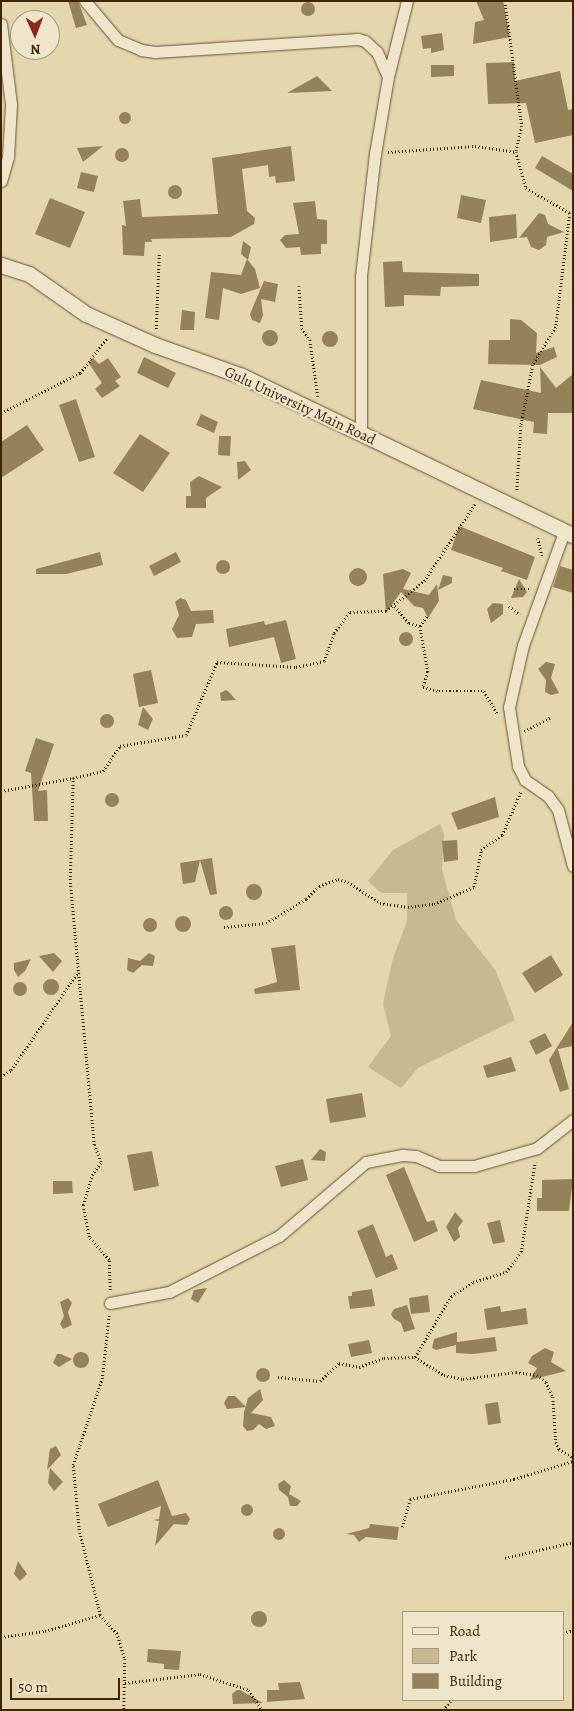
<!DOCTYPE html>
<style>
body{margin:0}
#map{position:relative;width:574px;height:1711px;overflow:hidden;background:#e5d7ad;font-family:Alegreya,serif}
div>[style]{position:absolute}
.green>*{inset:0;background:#c8b990}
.building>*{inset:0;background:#94825b}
.round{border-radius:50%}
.path>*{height:2.5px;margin-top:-1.25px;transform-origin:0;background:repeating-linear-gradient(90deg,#3d2503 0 1px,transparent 0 3.5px)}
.roads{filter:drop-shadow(0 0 1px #67522e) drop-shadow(0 0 1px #67522e)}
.minor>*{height:11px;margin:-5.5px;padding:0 5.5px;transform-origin:5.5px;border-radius:5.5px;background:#eee5ca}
.tertiary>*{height:15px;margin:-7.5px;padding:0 7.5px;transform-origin:7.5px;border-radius:7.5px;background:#eee5ca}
span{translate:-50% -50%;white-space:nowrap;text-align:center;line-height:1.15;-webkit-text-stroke:4.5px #eee5ca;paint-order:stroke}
.street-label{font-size:15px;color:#3d2503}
.frame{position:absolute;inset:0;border:2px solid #3d2503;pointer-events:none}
.legend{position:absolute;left:402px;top:1611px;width:162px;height:90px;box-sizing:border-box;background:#eee5ca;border:1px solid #a7987a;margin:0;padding:6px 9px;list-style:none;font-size:15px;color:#3d2503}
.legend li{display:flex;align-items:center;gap:10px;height:25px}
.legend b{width:25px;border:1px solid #a7987a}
.north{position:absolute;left:10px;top:10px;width:50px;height:50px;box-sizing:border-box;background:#eee5ca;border:1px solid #a7987a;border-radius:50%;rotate:178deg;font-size:14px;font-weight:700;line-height:20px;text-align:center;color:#3d2503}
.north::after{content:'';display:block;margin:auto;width:18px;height:22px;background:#8f2418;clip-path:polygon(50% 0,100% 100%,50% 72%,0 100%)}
.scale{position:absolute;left:10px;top:1678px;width:110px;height:22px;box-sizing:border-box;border:2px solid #3d2503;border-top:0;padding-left:6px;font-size:15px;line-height:18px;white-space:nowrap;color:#3d2503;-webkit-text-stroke:4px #eee5ca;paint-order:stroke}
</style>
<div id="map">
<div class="green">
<i style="clip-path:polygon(440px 824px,444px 834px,442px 869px,456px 920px,496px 971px,515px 1020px,418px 1068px,401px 1088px,368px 1067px,391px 1036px,383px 1004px,393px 958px,407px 921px,407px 893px,381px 893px,368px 881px,393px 850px)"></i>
</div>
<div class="building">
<i style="clip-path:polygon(68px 1px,78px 1px,87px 25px,76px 28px)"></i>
<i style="clip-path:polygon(476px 1px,503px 1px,510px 37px,473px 44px,475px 22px,484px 20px)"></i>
<i class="round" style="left:301px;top:2px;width:14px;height:14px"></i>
<i style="clip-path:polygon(442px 33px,444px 50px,431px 53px,431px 48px,423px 49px,421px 36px)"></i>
<i style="clip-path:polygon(514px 62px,515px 81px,560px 71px,568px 110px,573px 109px,573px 135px,535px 143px,526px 103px,488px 104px,486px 63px)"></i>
<i style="clip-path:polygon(431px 65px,454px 65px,454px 76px,431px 77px)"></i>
<i style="clip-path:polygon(317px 76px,332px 91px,287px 93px)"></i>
<i class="round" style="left:119px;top:112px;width:12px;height:12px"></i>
<i style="clip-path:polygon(103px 146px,83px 162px,77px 148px)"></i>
<i style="clip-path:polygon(291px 146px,295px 181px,276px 183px,275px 176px,269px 177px,268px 165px,242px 169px,247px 211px,255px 218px,254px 224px,231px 237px,151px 239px,152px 242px,145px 242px,144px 256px,123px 255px,122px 225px,126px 226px,123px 201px,140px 199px,142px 217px,218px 214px,212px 158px)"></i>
<i class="round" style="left:115px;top:148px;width:14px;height:14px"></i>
<i style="clip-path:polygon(542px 156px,573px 174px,573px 191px,535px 168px)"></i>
<i style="clip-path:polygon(81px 172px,98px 176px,94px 192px,77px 188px)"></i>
<i class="round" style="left:168px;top:185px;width:14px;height:14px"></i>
<i style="clip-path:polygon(461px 195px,486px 200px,481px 223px,457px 218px)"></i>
<i style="clip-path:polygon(50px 198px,85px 212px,70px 248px,35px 234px)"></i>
<i style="clip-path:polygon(315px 201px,317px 219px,327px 220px,327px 244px,321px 244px,321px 254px,301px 255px,300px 247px,286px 248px,280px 240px,285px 235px,299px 234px,293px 203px)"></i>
<i style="clip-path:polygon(539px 213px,545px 215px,548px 224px,564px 232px,547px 237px,546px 245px,539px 250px,531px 247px,527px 237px,519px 238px)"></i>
<i style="clip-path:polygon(516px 214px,517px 238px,490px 242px,489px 217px)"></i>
<i style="clip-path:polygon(243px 241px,251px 247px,248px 260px,241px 254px)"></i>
<i style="clip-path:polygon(247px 259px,255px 269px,260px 288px,241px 294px,223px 288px,219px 320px,205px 318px,211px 272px,241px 275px)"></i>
<i style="clip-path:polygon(402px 261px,403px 272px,479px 274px,479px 286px,441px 287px,440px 296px,404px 295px,404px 306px,385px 307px,383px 262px)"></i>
<i style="clip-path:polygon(264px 281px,278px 284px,275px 302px,261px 299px,263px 315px,260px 323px,252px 320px,250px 314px)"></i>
<i style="clip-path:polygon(182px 310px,195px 312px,194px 330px,180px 330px)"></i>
<i style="clip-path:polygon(510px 319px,521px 320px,537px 333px,536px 353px,554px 347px,557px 357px,540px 365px,488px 364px,489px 340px,510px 340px)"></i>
<i class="round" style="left:262px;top:330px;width:16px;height:16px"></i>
<i class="round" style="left:322px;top:331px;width:16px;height:16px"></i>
<i style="clip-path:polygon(144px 357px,176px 373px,168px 388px,137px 373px)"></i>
<i style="clip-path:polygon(93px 358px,99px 364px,108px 358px,121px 377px,115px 381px,120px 386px,102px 398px,95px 389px,102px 383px,88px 362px)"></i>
<i style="clip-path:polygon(540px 367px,556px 388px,573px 374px,573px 413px,548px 413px,547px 434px,533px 433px,534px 422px,473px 409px,481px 380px,541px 393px)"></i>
<i style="clip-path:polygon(76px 399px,95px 457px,79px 462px,59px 405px)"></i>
<i style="clip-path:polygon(201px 414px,218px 422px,214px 433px,196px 425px)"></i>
<i style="clip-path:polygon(27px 425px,44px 450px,1px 478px,1px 442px)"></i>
<i style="clip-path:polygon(140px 434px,170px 453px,143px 492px,113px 473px)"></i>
<i style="clip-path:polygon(219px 436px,231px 436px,230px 456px,218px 455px)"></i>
<i style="clip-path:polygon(245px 461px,251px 470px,238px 480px,237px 462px)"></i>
<i style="clip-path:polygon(199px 476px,222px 487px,206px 498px,206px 508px,186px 508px,186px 496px,191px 496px,190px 482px)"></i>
<i style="clip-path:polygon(459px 526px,535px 557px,527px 580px,501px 571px,503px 568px,451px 550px)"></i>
<i style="clip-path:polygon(100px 552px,103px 565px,66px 574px,36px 574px,36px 569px)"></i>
<i style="clip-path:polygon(176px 552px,181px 562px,154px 576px,149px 566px)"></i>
<i class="round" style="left:216px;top:560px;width:14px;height:14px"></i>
<i style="clip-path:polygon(560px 566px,573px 570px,573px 593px,553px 587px)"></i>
<i class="round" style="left:349px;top:568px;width:18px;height:18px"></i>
<i style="clip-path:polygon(403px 569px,411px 573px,403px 589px,429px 595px,437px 584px,439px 601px,428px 618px,423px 608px,414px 606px,401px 592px,386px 613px,383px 574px)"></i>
<i style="clip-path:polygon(443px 575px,452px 577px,452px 583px,438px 590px)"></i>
<i style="clip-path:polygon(519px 579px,527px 592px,523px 597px,511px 598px)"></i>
<i style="clip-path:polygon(180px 598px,186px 600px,191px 611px,213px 610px,214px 623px,196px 624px,192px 637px,177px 638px,172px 629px,179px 615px,175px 602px)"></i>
<i style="clip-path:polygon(493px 603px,503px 604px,503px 614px,491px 623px,487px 609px)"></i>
<i style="clip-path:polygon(286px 620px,296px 659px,281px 663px,274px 637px,229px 647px,226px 629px,264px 621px,265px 625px)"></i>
<i class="round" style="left:399px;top:632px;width:14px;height:14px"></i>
<i style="clip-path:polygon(546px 662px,555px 664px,551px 678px,559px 693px,551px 695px,545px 692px,546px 680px,538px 669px)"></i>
<i style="clip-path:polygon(151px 670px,158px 703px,139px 707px,133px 674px)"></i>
<i style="clip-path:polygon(226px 690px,229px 692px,236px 700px,221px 701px,220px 693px)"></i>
<i style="clip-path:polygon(143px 707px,153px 719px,148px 730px,138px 725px)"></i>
<i class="round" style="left:100px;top:714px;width:14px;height:14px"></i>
<i style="clip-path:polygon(36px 738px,54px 744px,38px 791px,47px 790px,48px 821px,34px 821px,31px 773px,25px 771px)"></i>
<i class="round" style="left:105px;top:793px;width:14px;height:14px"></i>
<i style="clip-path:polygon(495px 797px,499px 817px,458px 830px,451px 813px)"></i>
<i style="clip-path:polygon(457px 840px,458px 860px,444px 862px,442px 841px)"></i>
<i style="clip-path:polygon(212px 858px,217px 894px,210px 895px,200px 860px,195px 882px,183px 884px,180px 863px)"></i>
<i class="round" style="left:246px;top:884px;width:16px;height:16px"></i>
<i class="round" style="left:219px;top:906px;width:14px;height:14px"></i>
<i class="round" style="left:175px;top:916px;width:16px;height:16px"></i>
<i class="round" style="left:143px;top:918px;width:14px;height:14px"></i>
<i style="clip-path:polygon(295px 945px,300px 990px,255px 994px,254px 989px,277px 982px,271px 948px)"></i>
<i style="clip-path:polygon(54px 953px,62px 961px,53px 972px,39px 956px)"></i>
<i style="clip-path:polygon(149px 953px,155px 956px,153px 966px,142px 965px,133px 973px,127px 970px,128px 958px,140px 961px)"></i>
<i style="clip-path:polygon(551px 955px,563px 975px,535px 993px,522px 973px)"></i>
<i style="clip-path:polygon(31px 959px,25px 971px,18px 977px,14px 970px,14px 963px)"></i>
<i class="round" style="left:43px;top:979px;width:16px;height:16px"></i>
<i class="round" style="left:13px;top:982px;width:14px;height:14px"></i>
<i style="clip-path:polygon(573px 1022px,573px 1046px,558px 1049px,569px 1089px,560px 1092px,549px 1060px)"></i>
<i style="clip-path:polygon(545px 1033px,552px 1046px,536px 1055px,529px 1041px)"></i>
<i style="clip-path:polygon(511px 1057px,516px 1071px,487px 1078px,483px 1066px)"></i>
<i style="clip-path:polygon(362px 1093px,366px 1117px,330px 1123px,326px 1099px)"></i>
<i style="clip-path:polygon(320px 1149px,326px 1152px,325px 1161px,311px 1160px)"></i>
<i style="clip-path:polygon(152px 1151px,159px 1186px,134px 1191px,127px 1155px)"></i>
<i style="clip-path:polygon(303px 1159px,308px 1180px,281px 1187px,275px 1166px)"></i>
<i style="clip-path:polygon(404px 1167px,427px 1222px,434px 1220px,438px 1231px,414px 1242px,386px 1175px)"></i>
<i style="clip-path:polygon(573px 1179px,569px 1211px,537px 1211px,537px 1198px,542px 1198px,542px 1180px)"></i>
<i style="clip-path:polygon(53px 1181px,72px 1181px,73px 1193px,53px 1194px)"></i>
<i style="clip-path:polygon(455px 1212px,463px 1221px,458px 1228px,460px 1237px,454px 1242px,446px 1227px)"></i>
<i style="clip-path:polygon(500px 1220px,505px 1242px,493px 1244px,487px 1223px)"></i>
<i style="clip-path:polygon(373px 1224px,386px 1257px,392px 1254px,398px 1269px,376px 1278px,357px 1231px)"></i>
<i style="clip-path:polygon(207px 1288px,198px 1303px,191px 1299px,194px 1290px)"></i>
<i style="clip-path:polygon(372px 1289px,375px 1306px,350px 1309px,348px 1296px,352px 1296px,352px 1292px)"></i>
<i style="clip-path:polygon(428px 1295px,430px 1312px,411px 1314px,409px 1298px)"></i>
<i style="clip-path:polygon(68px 1298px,72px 1303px,68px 1312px,72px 1325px,63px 1329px,60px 1324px,64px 1316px,60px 1302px)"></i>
<i style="clip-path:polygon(407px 1305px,415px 1329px,404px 1332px,401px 1323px,393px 1318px,391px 1314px,394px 1309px)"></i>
<i style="clip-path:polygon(500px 1306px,501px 1312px,526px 1308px,528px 1324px,487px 1330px,484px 1309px)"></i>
<i style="clip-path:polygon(457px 1332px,457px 1342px,495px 1337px,497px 1351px,473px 1354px,456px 1353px,456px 1345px,436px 1350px,432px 1348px,434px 1339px)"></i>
<i style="clip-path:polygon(369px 1340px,372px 1353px,351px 1357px,348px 1344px)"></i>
<i style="clip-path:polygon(545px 1348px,554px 1352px,551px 1362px,566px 1371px,530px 1380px,537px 1368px,528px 1363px,532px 1356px)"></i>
<i class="round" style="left:73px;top:1352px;width:16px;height:16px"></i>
<i style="clip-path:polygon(57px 1354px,61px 1354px,72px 1359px,59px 1367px,53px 1363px)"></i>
<i class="round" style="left:256px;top:1368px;width:14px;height:14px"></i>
<i style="clip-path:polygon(260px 1389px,263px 1400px,251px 1413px,271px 1417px,275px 1426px,266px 1429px,259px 1424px,253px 1430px,247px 1431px,243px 1426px,244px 1412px,248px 1398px)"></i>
<i style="clip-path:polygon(228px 1396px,235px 1396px,246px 1407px,227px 1409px,224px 1403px)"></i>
<i style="clip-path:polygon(498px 1402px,501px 1423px,488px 1425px,485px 1404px)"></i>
<i style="clip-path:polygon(56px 1446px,61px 1455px,47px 1470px,50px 1449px)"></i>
<i style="clip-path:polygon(50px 1468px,63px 1482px,54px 1491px,48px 1483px)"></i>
<i style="clip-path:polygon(158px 1480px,172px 1516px,186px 1513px,190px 1519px,187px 1525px,174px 1524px,155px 1546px,159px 1521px,153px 1520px,159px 1519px,161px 1506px,108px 1527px,98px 1504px)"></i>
<i style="clip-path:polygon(284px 1480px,291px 1486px,289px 1494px,301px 1501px,297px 1506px,290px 1506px,288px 1497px,279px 1490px,278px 1484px)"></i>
<i class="round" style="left:241px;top:1504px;width:12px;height:12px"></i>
<i style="clip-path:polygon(370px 1524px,399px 1527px,397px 1540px,366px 1537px,359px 1542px,354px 1535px,346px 1534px,369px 1528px)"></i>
<i class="round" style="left:273px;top:1528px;width:12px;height:12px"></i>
<i style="clip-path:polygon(18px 1561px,27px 1574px,20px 1581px,14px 1574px)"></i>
<i class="round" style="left:251px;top:1611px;width:16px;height:16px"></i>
<i style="clip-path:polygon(148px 1649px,181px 1651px,179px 1670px,164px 1669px,164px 1664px,147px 1662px)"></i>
<i style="clip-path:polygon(300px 1682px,305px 1699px,267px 1702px,267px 1690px,279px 1690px,278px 1683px)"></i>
<i style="clip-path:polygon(237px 1690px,240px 1690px,263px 1703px,233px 1704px,232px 1694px)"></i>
</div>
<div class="path">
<i style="left:505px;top:1px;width:126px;rotate:82.3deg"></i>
<i style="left:522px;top:126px;width:27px;rotate:103deg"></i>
<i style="left:516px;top:152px;width:37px;rotate:74deg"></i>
<i style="left:526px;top:188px;width:51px;rotate:29.6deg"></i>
<i style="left:570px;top:213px;width:115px;rotate:97deg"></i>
<i style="left:556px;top:327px;width:44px;rotate:121.2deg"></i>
<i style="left:533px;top:365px;width:62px;rotate:101.1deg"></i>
<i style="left:521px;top:426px;width:66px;rotate:93.5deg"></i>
<i style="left:388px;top:152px;width:87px;rotate:-3.9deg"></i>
<i style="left:475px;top:146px;width:41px;rotate:8.3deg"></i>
<i style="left:299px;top:286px;width:42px;rotate:85.9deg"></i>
<i style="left:302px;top:328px;width:14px;rotate:56deg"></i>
<i style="left:310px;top:340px;width:57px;rotate:81.9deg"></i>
<i style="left:156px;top:329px;width:75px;rotate:-87.7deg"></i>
<i style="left:1px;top:413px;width:89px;rotate:-26.9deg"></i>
<i style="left:80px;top:373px;width:44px;rotate:-52.4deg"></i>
<i style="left:538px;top:538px;width:18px;rotate:77deg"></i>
<i style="left:514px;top:589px;width:17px"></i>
<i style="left:395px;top:606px;width:22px;rotate:51deg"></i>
<i style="left:409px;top:623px;width:11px;rotate:15deg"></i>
<i style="left:420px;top:626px;width:12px;rotate:-55deg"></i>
<i style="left:509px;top:606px;width:14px;rotate:39deg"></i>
<i style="left:420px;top:626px;width:47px;rotate:80.1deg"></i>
<i style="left:428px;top:672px;width:16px;rotate:108deg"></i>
<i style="left:423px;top:687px;width:16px;rotate:14deg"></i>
<i style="left:439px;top:691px;width:45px"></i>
<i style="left:484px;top:691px;width:26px;rotate:59deg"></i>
<i style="left:524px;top:731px;width:29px;rotate:-27deg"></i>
<i style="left:1px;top:791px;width:73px;rotate:-10.2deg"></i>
<i style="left:224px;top:927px;width:42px;rotate:-5.4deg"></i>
<i style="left:266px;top:923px;width:47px;rotate:-31deg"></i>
<i style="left:306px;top:899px;width:18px;rotate:-45deg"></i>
<i style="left:319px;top:886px;width:20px;rotate:-20deg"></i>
<i style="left:338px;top:879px;width:10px;rotate:17deg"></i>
<i style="left:348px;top:882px;width:38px;rotate:33deg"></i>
<i style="left:380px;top:903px;width:28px;rotate:8deg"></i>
<i style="left:408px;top:907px;width:26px;rotate:-7deg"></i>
<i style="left:434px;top:904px;width:43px;rotate:-23deg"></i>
<i style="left:474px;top:887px;width:38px;rotate:-79deg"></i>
<i style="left:481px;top:850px;width:26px;rotate:-36deg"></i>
<i style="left:502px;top:835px;width:48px;rotate:-66.6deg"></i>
<i style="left:1px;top:1077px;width:12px;rotate:-35deg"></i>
<i style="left:11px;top:1070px;width:119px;rotate:-55.6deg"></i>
<i style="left:110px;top:1290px;width:30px;rotate:-92deg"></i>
<i style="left:109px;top:1260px;width:30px;rotate:-131deg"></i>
<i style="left:89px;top:1237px;width:33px;rotate:-101deg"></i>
<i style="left:83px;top:1205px;width:31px;rotate:-73deg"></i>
<i style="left:92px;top:1175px;width:16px;rotate:-55deg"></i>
<i style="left:101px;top:1162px;width:18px;rotate:-112deg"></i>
<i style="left:94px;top:1145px;width:266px;rotate:-95.2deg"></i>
<i style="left:70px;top:880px;width:102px;rotate:-88.3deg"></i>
<i style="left:73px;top:778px;width:31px;rotate:-13deg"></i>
<i style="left:103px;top:771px;width:30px;rotate:-56deg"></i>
<i style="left:120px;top:746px;width:67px;rotate:-9.5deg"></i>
<i style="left:186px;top:735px;width:79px;rotate:-67deg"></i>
<i style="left:217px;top:662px;width:79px;rotate:3.6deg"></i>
<i style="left:296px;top:667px;width:29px;rotate:-12deg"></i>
<i style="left:324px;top:661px;width:30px;rotate:-70deg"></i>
<i style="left:334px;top:633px;width:26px;rotate:-53deg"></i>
<i style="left:350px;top:612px;width:36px;rotate:-2deg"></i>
<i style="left:386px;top:611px;width:48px;rotate:-38.3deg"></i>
<i style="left:424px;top:581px;width:92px;rotate:-56.5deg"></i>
<i style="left:415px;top:1357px;width:71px;rotate:-59.5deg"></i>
<i style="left:451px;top:1296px;width:26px;rotate:-32deg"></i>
<i style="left:473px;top:1282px;width:34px;rotate:-17deg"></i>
<i style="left:506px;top:1272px;width:25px;rotate:-53deg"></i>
<i style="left:521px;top:1252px;width:91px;rotate:-81.2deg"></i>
<i style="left:278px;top:1377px;width:42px;rotate:5.4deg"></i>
<i style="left:320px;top:1381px;width:26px;rotate:-43deg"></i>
<i style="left:339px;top:1363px;width:20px;rotate:11deg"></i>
<i style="left:359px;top:1367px;width:27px;rotate:-20deg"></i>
<i style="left:384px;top:1358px;width:31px;rotate:-2deg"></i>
<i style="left:415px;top:1357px;width:34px;rotate:32deg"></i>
<i style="left:444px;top:1375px;width:19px;rotate:12deg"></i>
<i style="left:463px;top:1379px;width:53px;rotate:-7.5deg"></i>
<i style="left:516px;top:1372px;width:21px;rotate:8deg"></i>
<i style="left:537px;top:1375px;width:11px;rotate:38deg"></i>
<i style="left:546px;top:1382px;width:17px;rotate:65deg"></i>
<i style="left:553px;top:1397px;width:45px;rotate:86.2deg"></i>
<i style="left:556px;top:1442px;width:8px;rotate:67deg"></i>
<i style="left:559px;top:1449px;width:16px;rotate:30deg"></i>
<i style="left:402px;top:1527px;width:29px;rotate:-74deg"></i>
<i style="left:410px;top:1499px;width:106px;rotate:-10.9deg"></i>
<i style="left:514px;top:1479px;width:62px;rotate:-17deg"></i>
<i style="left:505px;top:1558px;width:70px;rotate:-13.2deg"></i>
<i style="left:100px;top:1615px;width:25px;rotate:47deg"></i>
<i style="left:117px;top:1633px;width:27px;rotate:73deg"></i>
<i style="left:125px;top:1659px;width:51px;rotate:91.1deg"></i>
<i style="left:563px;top:1633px;width:10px;rotate:-17deg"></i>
<i style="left:1px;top:1637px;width:44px;rotate:-7.8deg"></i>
<i style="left:45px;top:1631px;width:57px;rotate:-16.2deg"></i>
<i style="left:100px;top:1615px;width:88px;rotate:-103.9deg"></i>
<i style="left:79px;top:1530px;width:65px;rotate:-95.3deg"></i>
<i style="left:73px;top:1465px;width:91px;rotate:-71.4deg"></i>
<i style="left:102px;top:1379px;width:64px;rotate:-83.8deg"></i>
<i style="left:125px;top:1683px;width:76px;rotate:-6.8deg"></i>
<i style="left:200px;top:1674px;width:52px;rotate:18.1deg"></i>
<i style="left:249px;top:1690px;width:24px;rotate:57deg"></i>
<i style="left:443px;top:1710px;width:13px;rotate:-51deg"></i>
</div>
<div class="roads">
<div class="minor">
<i style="left:85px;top:1px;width:51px;rotate:49.8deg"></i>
<i style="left:118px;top:40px;width:25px;rotate:23deg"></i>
<i style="left:141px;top:50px;width:14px;rotate:8deg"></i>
<i style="left:155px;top:52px;width:203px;rotate:-3.7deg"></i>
<i style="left:358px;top:39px;width:7px;rotate:16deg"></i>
<i style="left:365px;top:41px;width:16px;rotate:43deg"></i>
<i style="left:377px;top:52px;width:27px;rotate:66deg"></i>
<i style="left:1px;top:24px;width:81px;rotate:82.9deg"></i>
<i style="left:11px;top:104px;width:53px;rotate:93.2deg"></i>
<i style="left:8px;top:157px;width:25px;rotate:106deg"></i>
<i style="left:361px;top:435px;width:159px;rotate:-90deg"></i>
<i style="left:361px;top:276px;width:123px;rotate:-83.5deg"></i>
<i style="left:375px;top:154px;width:78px;rotate:-80.4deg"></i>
<i style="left:388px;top:77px;width:78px;rotate:-76deg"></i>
<i style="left:564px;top:532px;width:120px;rotate:109.9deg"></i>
<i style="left:523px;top:645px;width:64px;rotate:102.7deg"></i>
<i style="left:509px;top:707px;width:60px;rotate:81.3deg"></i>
<i style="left:518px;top:766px;width:16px;rotate:63deg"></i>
<i style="left:525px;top:780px;width:28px;rotate:35deg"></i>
<i style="left:548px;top:796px;width:17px;rotate:54deg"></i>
<i style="left:558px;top:810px;width:58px;rotate:75deg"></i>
<i style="left:110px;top:1303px;width:60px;rotate:-10.6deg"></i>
<i style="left:169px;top:1292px;width:123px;rotate:-27deg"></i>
<i style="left:279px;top:1236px;width:114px;rotate:-40.4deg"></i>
<i style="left:366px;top:1162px;width:38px;rotate:-11deg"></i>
<i style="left:403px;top:1155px;width:13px;rotate:4deg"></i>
<i style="left:416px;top:1156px;width:25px;rotate:23deg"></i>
<i style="left:439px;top:1166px;width:35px"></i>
<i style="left:474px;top:1166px;width:66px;rotate:-15.9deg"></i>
<i style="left:537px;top:1148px;width:46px;rotate:-37.9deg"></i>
</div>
<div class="tertiary">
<i style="left:1px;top:265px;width:29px;rotate:18deg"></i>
<i style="left:29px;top:274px;width:70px;rotate:35.1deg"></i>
<i style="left:86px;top:314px;width:76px;rotate:24.2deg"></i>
<i style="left:155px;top:345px;width:92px;rotate:19.6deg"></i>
<i style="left:242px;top:376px;width:367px;rotate:25.7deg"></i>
</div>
</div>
<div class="street-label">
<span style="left:300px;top:406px;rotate:25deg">Gulu University Main Road</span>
</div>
<div class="frame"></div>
<ul class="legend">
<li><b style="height:6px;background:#eee5ca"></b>Road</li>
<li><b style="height:14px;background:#c8b990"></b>Park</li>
<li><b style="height:14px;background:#94825b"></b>Building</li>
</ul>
<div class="north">N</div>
<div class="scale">50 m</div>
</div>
